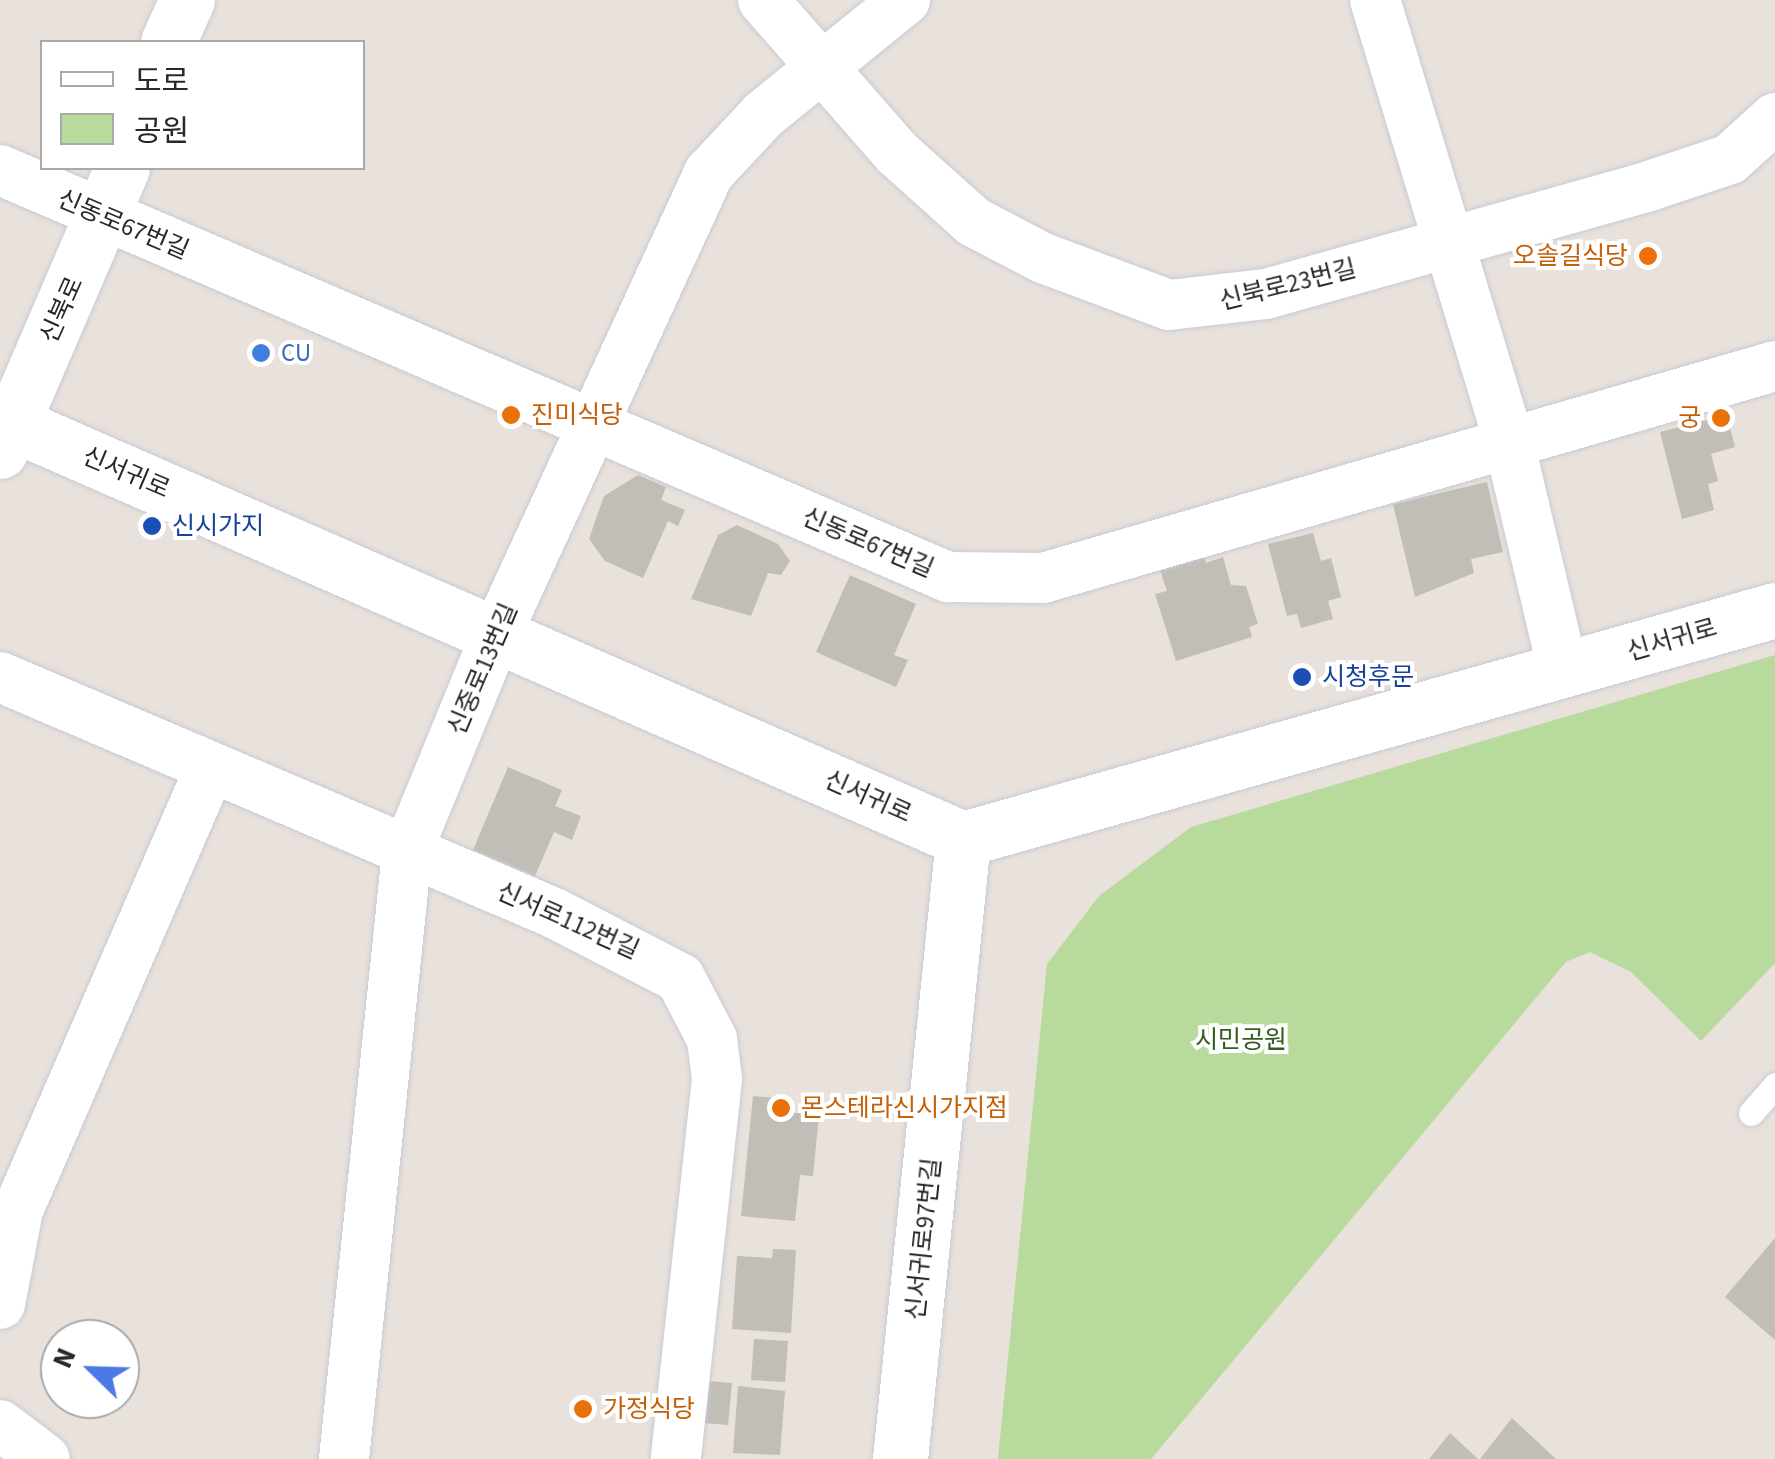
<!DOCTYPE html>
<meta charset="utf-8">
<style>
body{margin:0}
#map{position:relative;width:1775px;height:1459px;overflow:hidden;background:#e9e1db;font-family:"Source Sans 3","Noto Sans KR",sans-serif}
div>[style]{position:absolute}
.green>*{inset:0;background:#b8da9d}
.building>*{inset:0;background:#c1bdb7}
.roads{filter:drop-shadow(0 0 2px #c7cbd4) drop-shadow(0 0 2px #c7cbd4)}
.service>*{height:25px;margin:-12.5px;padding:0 12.5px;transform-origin:12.5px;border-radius:12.5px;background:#fff}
.minor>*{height:50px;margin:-25px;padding:0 25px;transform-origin:25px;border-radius:25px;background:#fff}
.tertiary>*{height:55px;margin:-27.5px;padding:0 27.5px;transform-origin:27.5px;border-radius:27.5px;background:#fff}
.dots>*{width:28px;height:28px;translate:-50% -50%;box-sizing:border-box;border:5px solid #fff;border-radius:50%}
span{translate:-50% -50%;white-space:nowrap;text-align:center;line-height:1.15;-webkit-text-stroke:8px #fff;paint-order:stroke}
.street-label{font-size:25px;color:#282828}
.food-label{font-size:25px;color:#c56008}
.right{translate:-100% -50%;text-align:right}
.left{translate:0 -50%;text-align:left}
.shop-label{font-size:25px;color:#366cbe}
.transit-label{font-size:25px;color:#164399}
.park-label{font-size:25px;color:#335c21}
.legend{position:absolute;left:40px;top:40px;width:325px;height:130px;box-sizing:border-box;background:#fff;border:2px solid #a9a9a9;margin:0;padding:12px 18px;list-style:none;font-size:30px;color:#282828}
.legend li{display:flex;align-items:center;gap:20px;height:50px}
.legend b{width:50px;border:2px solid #a9a9a9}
.north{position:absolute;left:40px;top:1319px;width:100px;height:100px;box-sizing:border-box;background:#fff;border:2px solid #a9a9a9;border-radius:50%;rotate:293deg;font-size:28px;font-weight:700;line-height:40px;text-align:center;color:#282828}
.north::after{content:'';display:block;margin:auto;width:35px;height:45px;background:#4c79e5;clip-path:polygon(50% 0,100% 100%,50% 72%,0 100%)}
</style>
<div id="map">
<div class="green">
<i style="clip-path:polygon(1775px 655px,1775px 963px,1701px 1041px,1631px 972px,1590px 952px,1566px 962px,1151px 1459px,998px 1459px,1047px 964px,1099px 896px,1191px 827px)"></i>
</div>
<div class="building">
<i style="clip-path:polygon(1727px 415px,1735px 447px,1711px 454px,1718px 481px,1708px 484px,1714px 510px,1682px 519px,1660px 432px)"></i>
<i style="clip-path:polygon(638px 475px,666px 487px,661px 500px,685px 510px,678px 526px,668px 521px,643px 578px,605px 561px,589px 539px,604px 496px)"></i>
<i style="clip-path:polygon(1487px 482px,1503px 552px,1471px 559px,1474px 573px,1415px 597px,1393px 504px)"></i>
<i style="clip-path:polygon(737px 525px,778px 544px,790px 561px,781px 575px,768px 573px,751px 616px,691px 599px,718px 535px)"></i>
<i style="clip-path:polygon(1313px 533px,1321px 561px,1331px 558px,1341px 597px,1328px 601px,1333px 619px,1301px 628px,1297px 614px,1287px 616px,1268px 544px)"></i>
<i style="clip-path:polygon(1204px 556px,1206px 563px,1223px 557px,1231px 585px,1246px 586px,1258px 624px,1249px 627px,1252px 637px,1176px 661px,1155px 594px,1167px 591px,1160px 570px)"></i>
<i style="clip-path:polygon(850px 575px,916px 604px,894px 655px,908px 660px,896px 687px,816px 652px)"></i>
<i style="clip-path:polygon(508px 767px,562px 790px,555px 806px,581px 816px,572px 840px,554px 832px,535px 876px,473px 850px)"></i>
<i style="clip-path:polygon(753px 1096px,787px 1099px,786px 1112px,819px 1115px,813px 1176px,800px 1175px,795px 1221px,741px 1216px)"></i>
<i style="clip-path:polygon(1775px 1238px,1775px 1340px,1725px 1297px)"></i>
<i style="clip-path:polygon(773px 1249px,796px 1250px,791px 1333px,732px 1329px,737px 1256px,772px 1258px)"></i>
<i style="clip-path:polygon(754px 1339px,788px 1341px,785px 1382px,751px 1380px)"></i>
<i style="clip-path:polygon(708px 1381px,732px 1383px,728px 1425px,703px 1423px)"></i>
<i style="clip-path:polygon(738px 1386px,785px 1391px,780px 1455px,733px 1453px)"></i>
<i style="clip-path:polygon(1512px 1418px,1556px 1459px,1480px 1459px)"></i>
<i style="clip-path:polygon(1450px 1433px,1478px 1459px,1429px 1459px)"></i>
</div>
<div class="roads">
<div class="service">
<i style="left:1751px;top:1113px;width:37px;rotate:-49deg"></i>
</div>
<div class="minor">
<i style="left:763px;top:0;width:203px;rotate:48.8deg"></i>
<i style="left:897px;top:153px;width:103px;rotate:41.9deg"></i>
<i style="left:974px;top:222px;width:78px;rotate:27.6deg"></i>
<i style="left:1043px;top:258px;width:134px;rotate:20.5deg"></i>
<i style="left:1169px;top:305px;width:98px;rotate:-6.5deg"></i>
<i style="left:1266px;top:294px;width:398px;rotate:-15.7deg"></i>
<i style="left:1649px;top:186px;width:85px;rotate:-18.4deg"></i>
<i style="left:1730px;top:159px;width:61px;rotate:-42.3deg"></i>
<i style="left:1375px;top:0;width:462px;rotate:73.1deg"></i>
<i style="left:1509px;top:442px;width:234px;rotate:76.7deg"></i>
<i style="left:0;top:170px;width:1032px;rotate:23.24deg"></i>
<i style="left:948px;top:577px;width:95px;rotate:0.6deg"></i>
<i style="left:1043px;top:578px;width:762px;rotate:-16.15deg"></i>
<i style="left:0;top:677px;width:602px;rotate:23.07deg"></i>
<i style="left:554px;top:913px;width:142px;rotate:27.3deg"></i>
<i style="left:680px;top:978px;width:69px;rotate:62.3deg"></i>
<i style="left:712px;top:1039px;width:40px;rotate:82.9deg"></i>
<i style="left:717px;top:1079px;width:382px;rotate:96.2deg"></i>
<i style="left:0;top:1304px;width:96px;rotate:-79.2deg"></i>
<i style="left:18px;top:1210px;width:482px;rotate:-66.5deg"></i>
<i style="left:0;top:1425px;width:56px;rotate:37.1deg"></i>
<i style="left:344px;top:1459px;width:610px;rotate:-84.07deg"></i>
<i style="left:407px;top:852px;width:237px;rotate:-67.7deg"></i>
<i style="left:497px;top:633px;width:507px;rotate:-65.26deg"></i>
<i style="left:709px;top:173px;width:79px;rotate:-47deg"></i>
<i style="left:763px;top:115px;width:183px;rotate:-39deg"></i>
</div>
<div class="tertiary">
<i style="left:168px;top:42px;width:46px;rotate:-65.7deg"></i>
<i style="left:0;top:418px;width:1051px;rotate:23.61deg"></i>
<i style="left:963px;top:839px;width:844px;rotate:-15.75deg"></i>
<i style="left:0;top:451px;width:308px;rotate:-66.7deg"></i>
<i style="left:900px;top:1459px;width:623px;rotate:-84.2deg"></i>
</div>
</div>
<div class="dots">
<i style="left:1648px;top:256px;background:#e8710a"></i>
<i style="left:261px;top:353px;background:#3f7fe0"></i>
<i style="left:511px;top:415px;background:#e8710a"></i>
<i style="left:1721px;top:418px;background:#e8710a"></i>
<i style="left:152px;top:526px;background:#1a4fb4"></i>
<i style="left:1302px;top:677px;background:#1a4fb4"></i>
<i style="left:781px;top:1108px;background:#e8710a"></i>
<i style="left:583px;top:1409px;background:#e8710a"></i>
</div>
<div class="street-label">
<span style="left:123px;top:225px;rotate:23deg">신동로67번길</span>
<span style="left:1288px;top:285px;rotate:-14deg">신북로23번길</span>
<span style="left:62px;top:310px;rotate:-66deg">신북로</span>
<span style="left:126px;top:473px;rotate:23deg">신서귀로</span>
<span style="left:868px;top:543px;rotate:23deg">신동로67번길</span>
<span style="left:1672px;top:640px;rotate:-16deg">신서귀로</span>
<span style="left:483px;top:669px;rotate:-67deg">신중로13번길</span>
<span style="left:868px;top:797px;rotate:24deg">신서귀로</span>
<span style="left:568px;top:921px;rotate:24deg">신서로112번길</span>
<span style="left:924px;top:1239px;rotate:-84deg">신서귀로97번길</span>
</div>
<div class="food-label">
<span class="right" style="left:1628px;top:256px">오솔길식당</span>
<span class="left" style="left:531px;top:415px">진미식당</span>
<span class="right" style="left:1701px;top:418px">궁</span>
<span class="left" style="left:801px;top:1108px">몬스테라신시가지점</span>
<span class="left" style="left:603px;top:1409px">가정식당</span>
</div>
<div class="shop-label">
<span class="left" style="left:281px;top:353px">CU</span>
</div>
<div class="transit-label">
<span class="left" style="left:172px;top:526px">신시가지</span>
<span class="left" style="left:1322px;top:677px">시청후문</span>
</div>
<div class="park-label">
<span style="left:1241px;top:1040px">시민공원</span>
</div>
<ul class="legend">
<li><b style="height:12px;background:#fff"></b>도로</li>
<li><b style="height:28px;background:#b8da9d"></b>공원</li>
</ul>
<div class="north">N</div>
</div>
